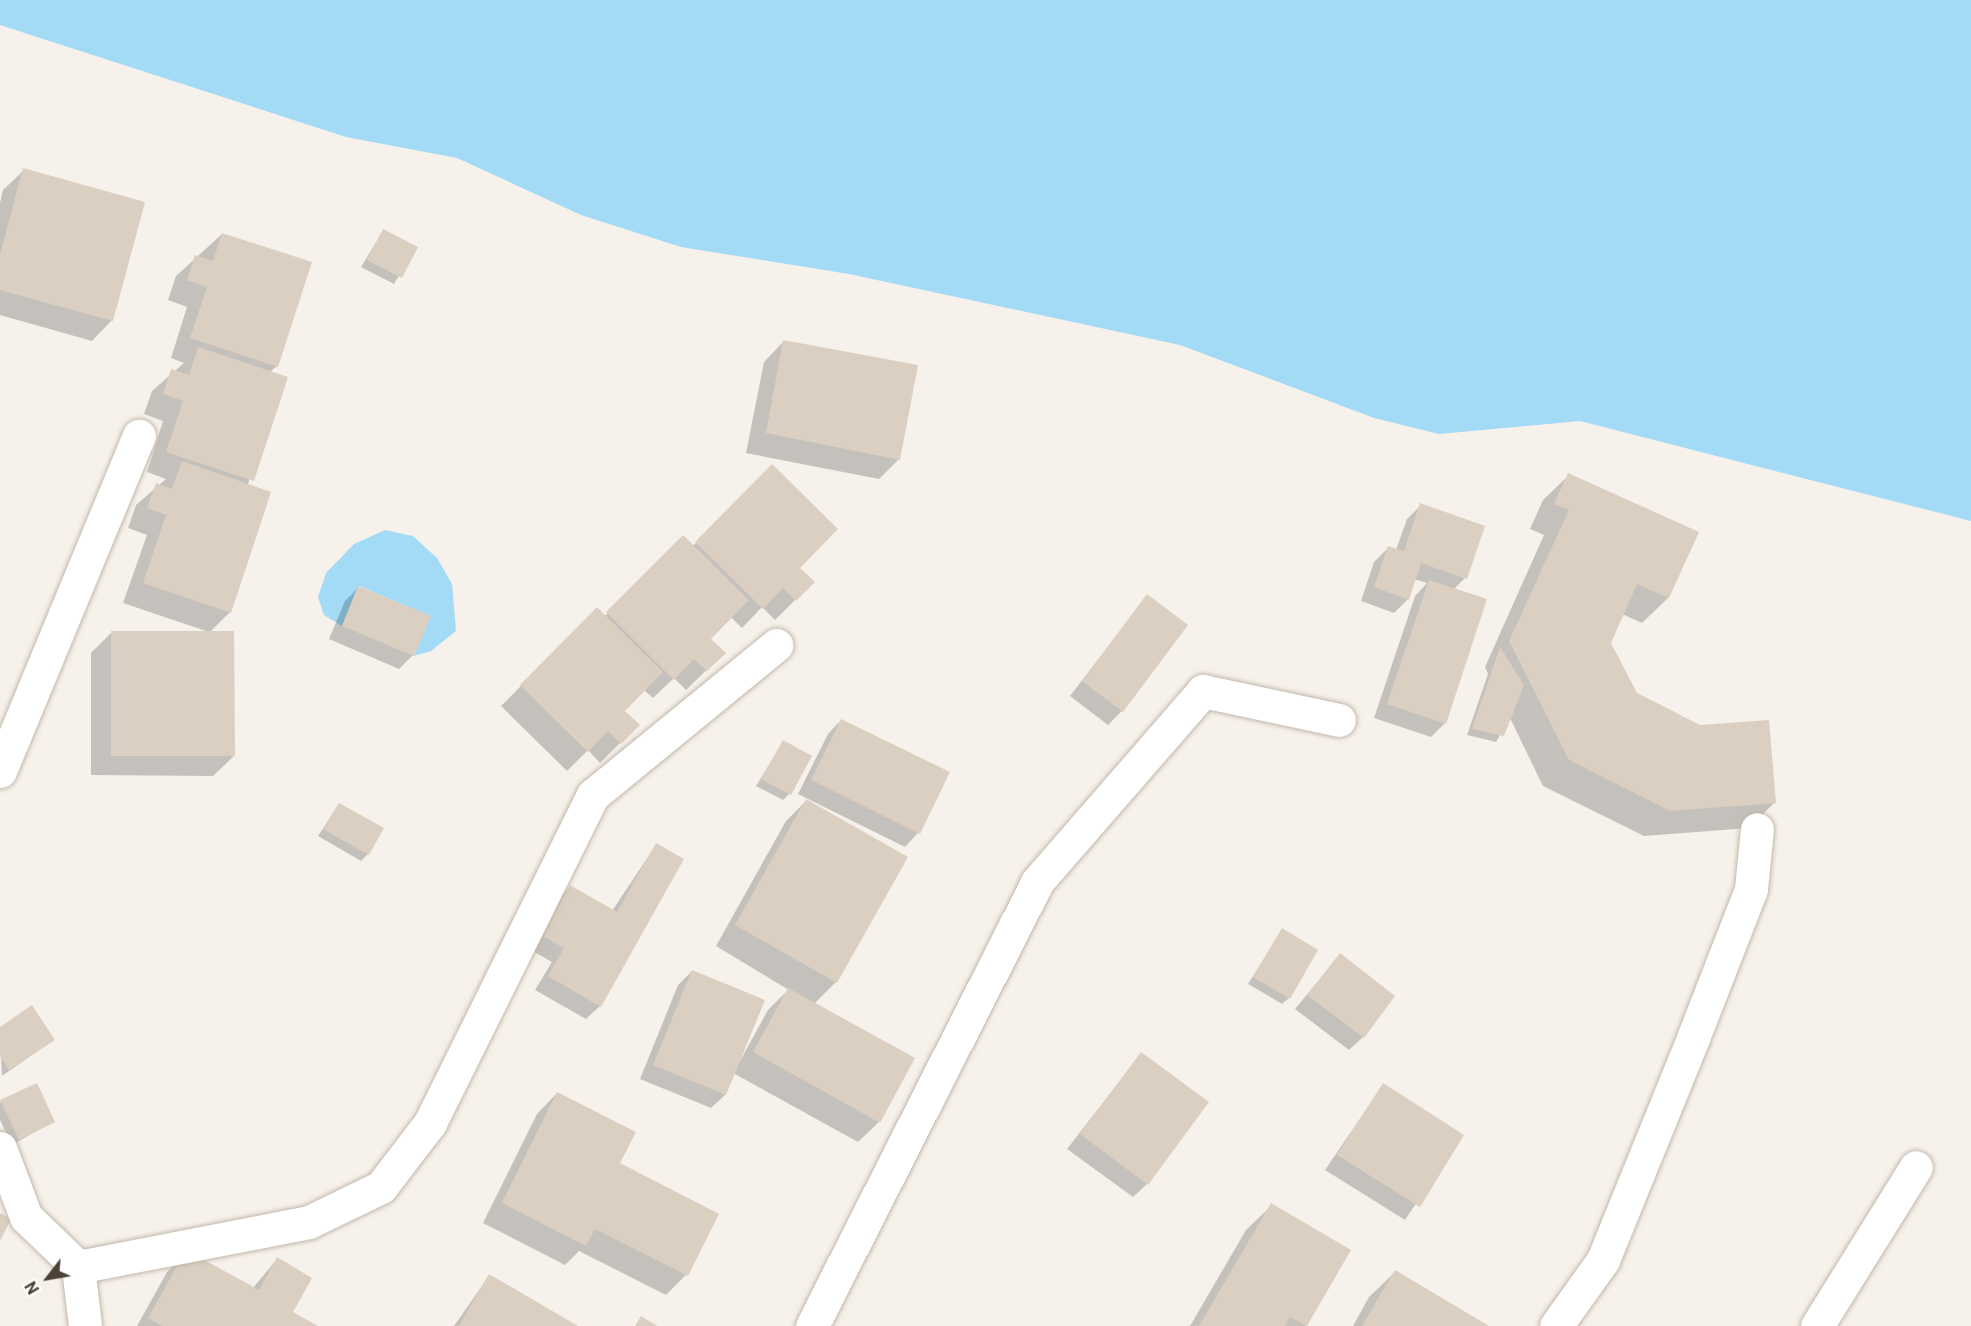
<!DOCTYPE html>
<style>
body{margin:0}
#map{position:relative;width:1971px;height:1326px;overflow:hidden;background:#f6f1ea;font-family:Roboto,sans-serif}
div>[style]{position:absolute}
.water>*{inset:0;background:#a3dbf6}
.shadow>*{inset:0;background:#0003}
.building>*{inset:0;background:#dbcfc1}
.roads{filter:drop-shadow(0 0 2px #c2b8ab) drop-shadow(0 0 2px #c2b8ab)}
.minor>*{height:33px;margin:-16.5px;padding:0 16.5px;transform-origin:16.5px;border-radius:16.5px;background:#fff}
span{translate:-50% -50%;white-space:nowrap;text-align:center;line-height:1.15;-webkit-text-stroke:4.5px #fff;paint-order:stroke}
.north{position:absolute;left:18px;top:1248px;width:60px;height:60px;-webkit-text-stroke:4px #fff;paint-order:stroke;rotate:239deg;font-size:16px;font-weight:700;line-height:24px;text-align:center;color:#4b4137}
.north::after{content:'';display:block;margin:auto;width:21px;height:27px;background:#4b4137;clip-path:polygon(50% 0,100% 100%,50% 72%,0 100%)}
</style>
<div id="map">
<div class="water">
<i style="clip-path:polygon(0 0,1971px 0,1971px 521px,1580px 421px,1439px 434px,1374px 418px,1180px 345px,849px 274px,681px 247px,581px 215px,457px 158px,346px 137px,0 25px)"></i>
<i style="clip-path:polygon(385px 530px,413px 536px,437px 558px,452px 584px,456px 631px,431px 651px,414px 656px,430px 616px,359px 586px,342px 626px,324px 615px,318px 597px,326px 573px,354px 544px)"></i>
</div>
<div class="shadow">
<i style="clip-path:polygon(24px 170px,112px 320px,92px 341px,0 315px,0 203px,3px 190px)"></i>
<i style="clip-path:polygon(383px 231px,416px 247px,394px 284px,361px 267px)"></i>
<i style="clip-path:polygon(222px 234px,277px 366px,270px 372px,248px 485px,230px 612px,209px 633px,234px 756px,213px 776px,91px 775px,91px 653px,111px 633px,209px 632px,123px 603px,147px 535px,128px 528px,136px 505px,166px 479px,147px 472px,163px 421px,144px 414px,152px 391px,184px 363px,171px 358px,187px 307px,168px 300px,176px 276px)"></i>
<i style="clip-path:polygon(784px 341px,899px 459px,879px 479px,746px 453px,764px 362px)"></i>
<i style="clip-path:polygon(772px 466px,798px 568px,813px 582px,775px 620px,762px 607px,742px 628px,731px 617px,709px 639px,724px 653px,686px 690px,674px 678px,653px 698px,644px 690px,623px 711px,638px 725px,600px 763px,588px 750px,567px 771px,501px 706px,597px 609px,605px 616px,683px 537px,693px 546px)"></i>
<i style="clip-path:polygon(1569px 475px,1697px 533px,1668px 598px,1642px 623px,1622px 614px,1609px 643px,1636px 695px,1774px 803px,1749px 828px,1644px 836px,1543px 786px,1510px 718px,1496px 742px,1467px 735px,1488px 674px,1485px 667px,1544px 535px,1530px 529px,1543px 500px)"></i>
<i style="clip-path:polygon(1421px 505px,1465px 578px,1453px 590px,1445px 723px,1431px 737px,1374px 718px,1415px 596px,1427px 583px,1414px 579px,1408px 599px,1394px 613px,1361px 601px,1374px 562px,1388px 548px,1396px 550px,1407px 519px)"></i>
<i style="clip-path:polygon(359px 587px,413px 655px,399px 669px,329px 639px,345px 601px)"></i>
<i style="clip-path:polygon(1147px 596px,1122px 711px,1108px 725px,1070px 696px)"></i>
<i style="clip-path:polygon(841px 720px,948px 773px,918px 833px,905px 847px,798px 794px,828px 734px)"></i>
<i style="clip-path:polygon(783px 742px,789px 794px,783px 800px,756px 786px)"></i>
<i style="clip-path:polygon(806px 801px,836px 982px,814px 1004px,879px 1122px,858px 1142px,733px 1073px,725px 1095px,711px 1108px,640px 1079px,678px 985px,692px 971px,740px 1061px,768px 1010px,788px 990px,797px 995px,716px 946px,786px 821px)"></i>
<i style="clip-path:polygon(339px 804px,368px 854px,361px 861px,318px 836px)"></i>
<i style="clip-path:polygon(656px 845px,600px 1006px,586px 1019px,535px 990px,552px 962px,529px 949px,556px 901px,570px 887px,612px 911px)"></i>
<i style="clip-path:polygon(1282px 930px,1289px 998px,1282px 1004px,1248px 984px)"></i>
<i style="clip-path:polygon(1340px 955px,1363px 1037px,1349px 1050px,1295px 1009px)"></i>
<i style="clip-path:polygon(0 1029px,53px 1040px,2px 1076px)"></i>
<i style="clip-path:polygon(1141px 1054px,1147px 1184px,1133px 1197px,1067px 1149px)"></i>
<i style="clip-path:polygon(1383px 1085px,1462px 1135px,1405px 1220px,1325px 1170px)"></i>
<i style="clip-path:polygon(557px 1093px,618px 1164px,686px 1275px,666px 1295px,579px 1251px,565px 1265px,483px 1223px,537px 1114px)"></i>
<i style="clip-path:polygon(0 1103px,1px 1102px,54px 1121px,12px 1145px,0 1120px)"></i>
<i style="clip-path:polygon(1272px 1205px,1349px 1251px,1305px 1326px,1190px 1326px,1246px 1230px)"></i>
<i style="clip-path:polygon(187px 1252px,253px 1288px,277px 1259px,291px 1312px,315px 1326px,137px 1326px,167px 1272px)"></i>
<i style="clip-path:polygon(1395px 1272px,1486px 1326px,1353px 1326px,1369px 1297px)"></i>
<i style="clip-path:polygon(489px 1276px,575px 1326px,454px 1326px)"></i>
</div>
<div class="building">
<i style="clip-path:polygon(23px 168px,145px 202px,113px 321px,0 290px,0 255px)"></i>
<i style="clip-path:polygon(383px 229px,418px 247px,402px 278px,367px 260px)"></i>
<i style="clip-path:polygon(222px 233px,312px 262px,278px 367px,190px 338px,207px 287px,187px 280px,195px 255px,213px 261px)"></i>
<i style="clip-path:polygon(783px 340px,918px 365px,900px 460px,766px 433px)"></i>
<i style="clip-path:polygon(198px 347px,288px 377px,254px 481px,166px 452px,183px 401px,163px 394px,171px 369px,189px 375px)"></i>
<i style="clip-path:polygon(182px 461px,271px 492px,231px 613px,143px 583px,166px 515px,147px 508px,156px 483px,172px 489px)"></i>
<i style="clip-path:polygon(772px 464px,838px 529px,800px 568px,815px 582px,796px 601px,783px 588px,763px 609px,695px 542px)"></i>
<i style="clip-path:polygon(1568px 473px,1699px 532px,1669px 598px,1637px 584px,1611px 643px,1637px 693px,1700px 725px,1769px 720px,1776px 803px,1670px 811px,1569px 760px,1509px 641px,1569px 510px,1554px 504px)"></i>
<i style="clip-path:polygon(1420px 503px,1485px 526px,1467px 579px,1421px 563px,1409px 600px,1374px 587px,1388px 546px,1404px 551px)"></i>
<i style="clip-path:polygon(683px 535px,749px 600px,711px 639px,726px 653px,707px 671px,694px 659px,674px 680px,606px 612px)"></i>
<i style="clip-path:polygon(1429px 580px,1487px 599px,1446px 724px,1387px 704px)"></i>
<i style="clip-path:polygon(358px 586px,431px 616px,414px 656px,342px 626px)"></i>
<i style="clip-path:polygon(1147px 594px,1188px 625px,1123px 712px,1082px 681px)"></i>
<i style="clip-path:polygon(597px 607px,663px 672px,625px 711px,640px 725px,621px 744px,608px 731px,588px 752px,520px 685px)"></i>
<i style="clip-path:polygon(111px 631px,234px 631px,235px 756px,111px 756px)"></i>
<i style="clip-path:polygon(1500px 647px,1524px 685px,1504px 736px,1472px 729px)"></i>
<i style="clip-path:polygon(841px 719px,950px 772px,920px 834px,811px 780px)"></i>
<i style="clip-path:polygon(783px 740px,812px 756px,791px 795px,761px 779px)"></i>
<i style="clip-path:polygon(806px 799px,908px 857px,837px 983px,735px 925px)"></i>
<i style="clip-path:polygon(339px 803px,384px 828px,369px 855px,323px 829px)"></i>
<i style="clip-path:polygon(656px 843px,684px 859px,601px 1007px,548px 976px,564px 948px,541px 935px,570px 885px,617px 912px)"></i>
<i style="clip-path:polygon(1282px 928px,1318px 950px,1290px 999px,1253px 977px)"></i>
<i style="clip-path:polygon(1340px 953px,1395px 996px,1364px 1038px,1307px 995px)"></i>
<i style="clip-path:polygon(692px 970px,765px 1000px,726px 1095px,653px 1065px)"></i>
<i style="clip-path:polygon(788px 988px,915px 1058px,880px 1123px,753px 1052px)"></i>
<i style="clip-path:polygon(32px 1005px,55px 1040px,9px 1070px,0 1056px,0 1027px)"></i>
<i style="clip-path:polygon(1141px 1052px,1209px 1102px,1148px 1185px,1080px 1134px)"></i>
<i style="clip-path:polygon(37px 1083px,55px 1122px,19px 1140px,0 1100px)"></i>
<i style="clip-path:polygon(1383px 1083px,1464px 1135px,1420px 1207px,1337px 1155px)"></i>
<i style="clip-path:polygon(557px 1092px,636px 1132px,620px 1163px,719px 1214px,688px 1276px,595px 1229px,586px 1246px,502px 1203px)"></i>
<i style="clip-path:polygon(1271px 1203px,1351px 1250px,1307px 1326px,1290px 1317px,1285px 1326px,1199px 1326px)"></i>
<i style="clip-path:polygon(0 1213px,11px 1219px,0 1241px)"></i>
<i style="clip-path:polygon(186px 1250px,259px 1290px,277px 1257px,312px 1278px,293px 1312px,318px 1326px,162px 1326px,148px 1318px)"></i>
<i style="clip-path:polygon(1395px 1270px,1489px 1326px,1362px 1326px)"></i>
<i style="clip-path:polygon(489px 1274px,578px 1326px,459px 1326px)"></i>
<i style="clip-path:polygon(641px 1316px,657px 1326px,635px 1326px)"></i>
</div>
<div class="roads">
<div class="minor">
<i style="left:0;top:771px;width:363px;rotate:-67.5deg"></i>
<i style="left:0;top:1148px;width:74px;rotate:69.4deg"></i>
<i style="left:26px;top:1217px;width:72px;rotate:43.9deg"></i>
<i style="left:78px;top:1267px;width:59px;rotate:83.2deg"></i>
<i style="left:78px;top:1267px;width:235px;rotate:-11deg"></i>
<i style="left:309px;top:1222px;width:80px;rotate:-25.9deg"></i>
<i style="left:381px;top:1187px;width:81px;rotate:-52.6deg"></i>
<i style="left:430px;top:1123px;width:366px;rotate:-63.6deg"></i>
<i style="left:593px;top:795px;width:237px;rotate:-39.3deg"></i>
<i style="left:812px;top:1326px;width:498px;rotate:-63.1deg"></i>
<i style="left:1037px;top:882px;width:253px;rotate:-49deg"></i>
<i style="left:1203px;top:691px;width:139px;rotate:12deg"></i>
<i style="left:1556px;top:1326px;width:81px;rotate:-54.5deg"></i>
<i style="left:1603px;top:1260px;width:240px;rotate:-67.9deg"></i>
<i style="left:1693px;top:1038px;width:160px;rotate:-68.7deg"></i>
<i style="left:1751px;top:889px;width:60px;rotate:-84.3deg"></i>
<i style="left:1817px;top:1326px;width:187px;rotate:-58.1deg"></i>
</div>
</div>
<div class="north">N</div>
</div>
